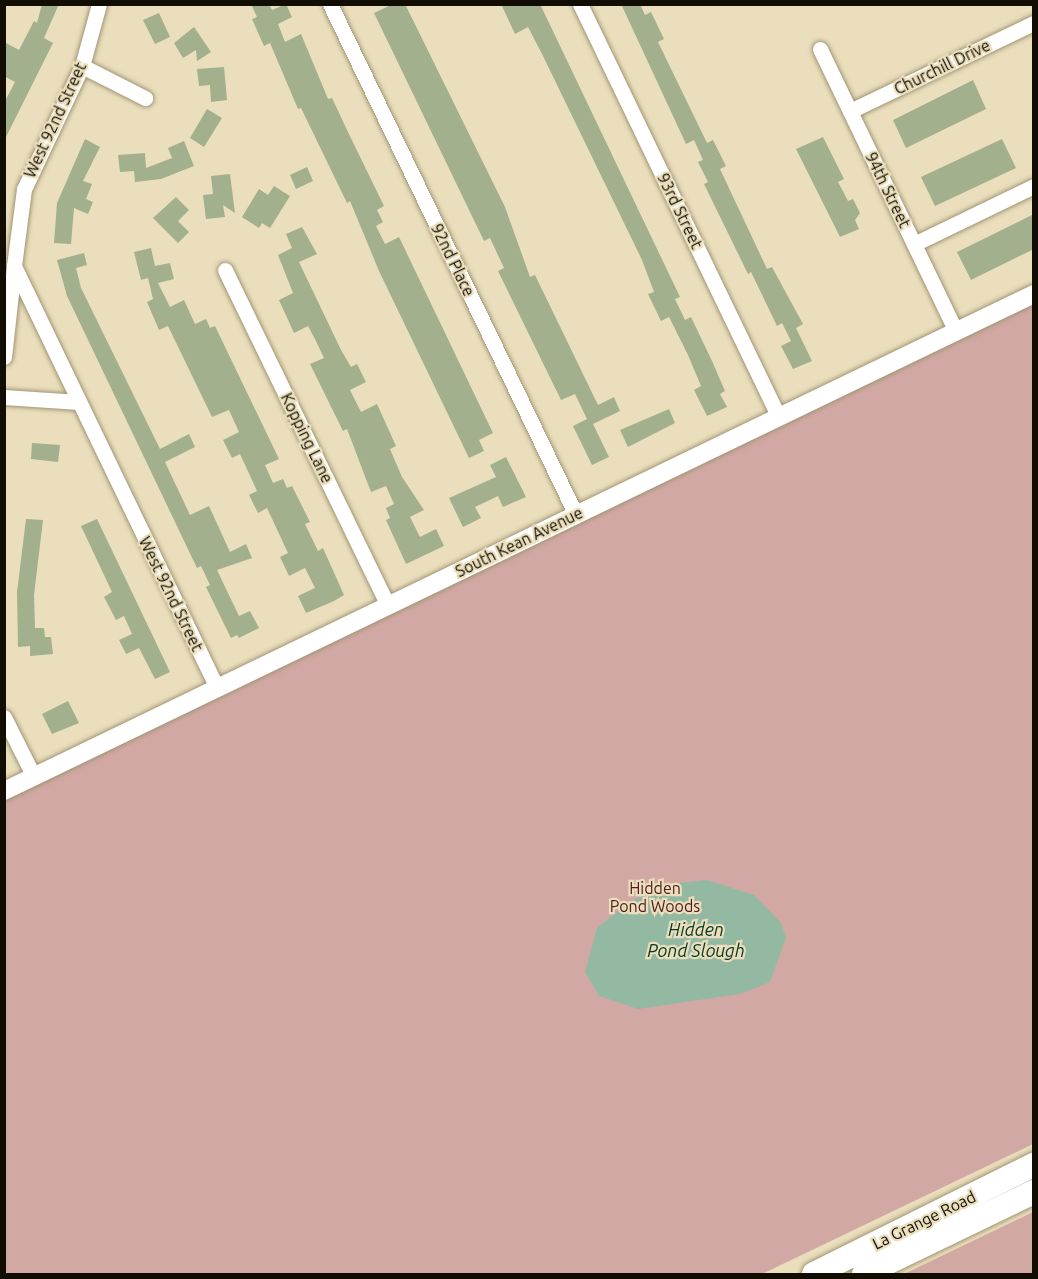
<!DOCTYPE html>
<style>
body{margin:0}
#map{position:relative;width:1038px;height:1279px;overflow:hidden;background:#eadebc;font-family:Ubuntu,sans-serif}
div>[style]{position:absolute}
.green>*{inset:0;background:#d2a8a4}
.water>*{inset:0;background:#94b9a3}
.building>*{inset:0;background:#a2b08d}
.roads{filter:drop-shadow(0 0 2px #a19575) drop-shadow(0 0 2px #a19575)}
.minor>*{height:15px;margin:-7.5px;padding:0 7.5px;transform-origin:7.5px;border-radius:7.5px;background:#fff}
.tertiary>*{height:18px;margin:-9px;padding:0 9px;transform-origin:9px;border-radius:9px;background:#fff}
.trunk>*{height:24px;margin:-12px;padding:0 12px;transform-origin:12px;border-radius:12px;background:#fff}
span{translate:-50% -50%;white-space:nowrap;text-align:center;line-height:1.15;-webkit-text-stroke:4.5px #eadebc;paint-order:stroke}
.street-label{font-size:16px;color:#110d03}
.park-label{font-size:16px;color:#521c1c}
.water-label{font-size:18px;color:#073923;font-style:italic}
.frame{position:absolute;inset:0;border:6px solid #110d03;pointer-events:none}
</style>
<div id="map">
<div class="green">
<i style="clip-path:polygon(1033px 292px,1033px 1144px,762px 1274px,5px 1274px,5px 793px)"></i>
<i style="clip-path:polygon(1033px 1212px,1033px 1274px,904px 1274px)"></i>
</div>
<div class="water">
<i style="clip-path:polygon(707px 880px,754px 895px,781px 923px,786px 938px,770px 982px,740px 994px,638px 1009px,599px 996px,585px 972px,597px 928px,630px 901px,677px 883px)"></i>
</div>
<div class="building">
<i style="clip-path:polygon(42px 4px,59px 4px,44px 38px,53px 43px,4px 141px,4px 103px,15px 82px,4px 76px,4px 42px,19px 50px,34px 21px,37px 23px)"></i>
<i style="clip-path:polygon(251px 4px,269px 4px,272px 10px,286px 4px,292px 17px,278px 24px,285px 42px,301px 34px,328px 99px,332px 98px,347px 130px,384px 206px,377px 210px,383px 222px,376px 226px,385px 244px,399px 237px,493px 433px,479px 440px,484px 451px,469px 458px,379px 271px,350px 201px,347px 203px,301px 108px,298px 109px,270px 43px,264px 46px,252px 19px,257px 17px)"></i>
<i style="clip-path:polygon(393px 4px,405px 4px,505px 207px,530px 277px,535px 275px,598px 405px,614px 397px,620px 411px,593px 424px,609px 457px,592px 465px,573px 426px,587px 419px,575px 394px,561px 400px,498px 271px,504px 268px,490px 238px,484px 241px,374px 13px)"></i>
<i style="clip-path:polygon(501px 4px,540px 4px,680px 297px,675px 299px,685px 320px,691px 317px,712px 361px,725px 391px,720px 394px,727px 407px,707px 416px,694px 390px,701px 386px,688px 355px,669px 317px,661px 321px,648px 294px,654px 292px,642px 260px,543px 56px,528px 27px,515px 34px)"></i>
<i style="clip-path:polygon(621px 4px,640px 4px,645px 15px,651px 12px,664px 39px,658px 42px,707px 143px,713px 140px,726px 166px,720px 169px,767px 269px,772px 267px,803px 324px,796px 328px,812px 361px,793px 369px,781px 346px,791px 341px,782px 323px,777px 326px,751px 272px,748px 274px,704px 184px,708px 182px,698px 162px,703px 160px,694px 140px,686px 144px)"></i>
<i style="clip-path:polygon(159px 13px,170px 37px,155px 44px,143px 20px)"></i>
<i style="clip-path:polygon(194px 27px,211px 52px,197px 61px,196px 50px,183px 58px,174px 43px)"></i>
<i style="clip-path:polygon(224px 67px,227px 100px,211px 102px,210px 85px,199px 86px,197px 69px)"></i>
<i style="clip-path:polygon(973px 80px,986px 109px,906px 148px,893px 120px)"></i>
<i style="clip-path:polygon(207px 109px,222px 118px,204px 147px,190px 138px)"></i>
<i style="clip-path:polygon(823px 137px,844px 179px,838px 182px,848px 201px,853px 199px,860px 213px,855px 220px,859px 229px,840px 237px,796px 149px)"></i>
<i style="clip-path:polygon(85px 139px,100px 147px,83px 181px,92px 184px,86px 199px,93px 202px,88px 214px,74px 208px,71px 244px,54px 243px,57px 203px)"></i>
<i style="clip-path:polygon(1002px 139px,1016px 168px,935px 206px,921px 177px)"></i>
<i style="clip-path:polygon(184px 141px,194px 166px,161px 179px,135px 182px,134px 171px,120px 172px,118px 155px,145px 153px,146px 168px,172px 158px,168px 148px)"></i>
<i style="clip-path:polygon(307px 167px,313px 181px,296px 189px,290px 175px)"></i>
<i style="clip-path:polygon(230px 174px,235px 213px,223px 205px,225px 217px,206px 219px,203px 195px,213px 194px,211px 176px)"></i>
<i style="clip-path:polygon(274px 186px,290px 196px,270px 228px,262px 223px,259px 228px,242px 217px,259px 189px,268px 195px)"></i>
<i style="clip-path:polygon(176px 197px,189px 210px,178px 221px,189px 232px,178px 243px,153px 218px)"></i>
<i style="clip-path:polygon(1034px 214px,1034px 249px,971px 280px,957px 252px)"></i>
<i style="clip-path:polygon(302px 227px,317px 254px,299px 262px,341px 350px,351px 367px,357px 364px,366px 382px,350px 390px,361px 412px,377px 404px,396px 446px,390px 449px,402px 477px,424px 510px,410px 517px,420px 537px,436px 529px,444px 546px,406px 564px,386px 520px,390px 518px,386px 508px,394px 504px,386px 486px,371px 492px,347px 429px,343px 431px,310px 364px,324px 358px,315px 339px,308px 326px,294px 333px,279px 300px,293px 293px,278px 255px,292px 248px,286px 234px)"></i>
<i style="clip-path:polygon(151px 248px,155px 266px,170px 263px,174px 279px,158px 283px,170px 307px,184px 300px,195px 324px,206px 319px,210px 328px,215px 326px,279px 459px,265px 465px,273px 483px,283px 479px,287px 488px,292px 486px,310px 522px,305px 524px,318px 551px,323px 548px,331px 566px,344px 595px,334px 601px,306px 613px,298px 596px,315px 588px,305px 568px,289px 576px,280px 557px,288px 553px,267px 508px,258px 513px,249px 495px,257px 491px,240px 454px,232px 458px,223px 440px,239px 432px,229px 410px,212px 417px,168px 326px,159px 330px,147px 302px,153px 299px,148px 278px,141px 280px,134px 252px)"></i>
<i style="clip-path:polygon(84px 253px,87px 265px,76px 268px,81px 288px,160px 449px,189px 434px,195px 447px,165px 462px,190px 515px,209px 506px,230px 552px,246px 544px,252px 558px,217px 570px,239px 616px,250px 611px,259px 628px,239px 638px,237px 635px,231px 638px,224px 624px,206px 587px,210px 585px,201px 566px,197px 568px,67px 296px,57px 260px)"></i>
<i style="clip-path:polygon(669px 409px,675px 423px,628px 447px,620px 430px)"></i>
<i style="clip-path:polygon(32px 443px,60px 445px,58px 462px,31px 459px)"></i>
<i style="clip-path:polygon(506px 457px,526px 497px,503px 507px,498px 496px,475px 507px,481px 518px,463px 527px,449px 498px,496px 477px,490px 465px)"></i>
<i style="clip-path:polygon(26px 519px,43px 520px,34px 595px,35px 628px,44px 628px,45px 637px,51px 637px,53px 654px,30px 656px,30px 646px,18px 647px,17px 592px)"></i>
<i style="clip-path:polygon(97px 519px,170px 672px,155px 679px,139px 648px,126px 654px,119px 640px,132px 634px,124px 616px,116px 620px,104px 597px,112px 592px,81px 526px)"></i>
<i style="clip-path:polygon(68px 701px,79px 723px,52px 734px,42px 714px)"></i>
</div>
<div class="roads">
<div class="minor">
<i style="left:99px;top:4px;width:64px;rotate:105.3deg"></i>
<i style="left:82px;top:66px;width:136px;rotate:115.2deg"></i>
<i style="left:24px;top:189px;width:78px;rotate:97.4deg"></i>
<i style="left:14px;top:266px;width:468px;rotate:64.3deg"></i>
<i style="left:330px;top:4px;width:567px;rotate:64.29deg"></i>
<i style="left:580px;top:4px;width:458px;rotate:64.3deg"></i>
<i style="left:820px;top:49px;width:313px;rotate:64.3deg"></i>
<i style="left:82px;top:66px;width:71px;rotate:26.9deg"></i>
<i style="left:850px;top:111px;width:204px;rotate:-25.6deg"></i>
<i style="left:914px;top:244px;width:133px;rotate:-25.8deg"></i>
<i style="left:225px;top:270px;width:373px;rotate:64.1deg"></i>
<i style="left:4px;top:357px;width:92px;rotate:-83.7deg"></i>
<i style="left:4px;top:397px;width:75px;rotate:3.8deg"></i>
<i style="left:4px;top:717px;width:67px;rotate:63.4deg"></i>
</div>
<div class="tertiary">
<i style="left:4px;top:791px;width:1144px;rotate:-25.76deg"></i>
</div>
<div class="trunk">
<i style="left:814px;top:1274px;width:246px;rotate:-26.4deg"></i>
<i style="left:864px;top:1274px;width:189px;rotate:-25.8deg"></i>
</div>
</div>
<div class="street-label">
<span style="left:942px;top:67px;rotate:-26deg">Churchill Drive</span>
<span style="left:55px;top:120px;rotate:-65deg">West 92nd Street</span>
<span style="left:888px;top:190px;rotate:64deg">94th Street</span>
<span style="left:680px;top:211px;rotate:64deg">93rd Street</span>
<span style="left:453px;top:260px;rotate:64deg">92nd Place</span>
<span style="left:307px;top:438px;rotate:64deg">Kopping Lane</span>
<span style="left:519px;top:542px;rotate:-26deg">South Kean Avenue</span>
<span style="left:171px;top:594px;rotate:64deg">West 92nd Street</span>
<span style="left:924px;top:1220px;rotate:-26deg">La Grange Road</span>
</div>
<div class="park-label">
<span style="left:655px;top:897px">Hidden<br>Pond Woods</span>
</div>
<div class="water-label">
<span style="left:696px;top:940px">Hidden<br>Pond Slough</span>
</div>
<div class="frame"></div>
</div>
